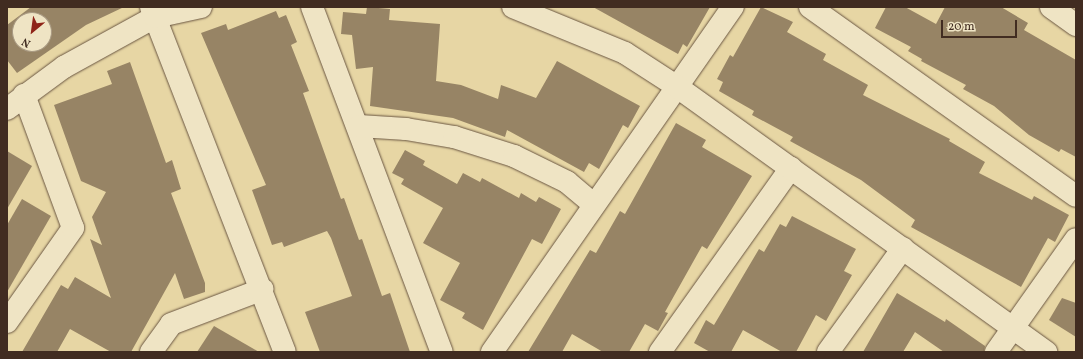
<!DOCTYPE html>
<style>
body{margin:0}
#map{position:relative;width:1083px;height:359px;overflow:hidden;background:#e7d6a4;font-family:Vollkorn,serif}
div>[style]{position:absolute}
.building>*{inset:0;background:#978465}
.roads{filter:drop-shadow(0 0 1px #6a5642) drop-shadow(0 0 1px #6a5642)}
.minor>*{height:22px;margin:-11px;padding:0 11px;transform-origin:11px;border-radius:11px;background:#efe4c4}
.tertiary>*{height:22px;margin:-11px;padding:0 11px;transform-origin:11px;border-radius:11px;background:#efe4c4}
span{translate:-50% -50%;white-space:nowrap;text-align:center;line-height:1.15;-webkit-text-stroke:3px #efe4c4;paint-order:stroke}
.frame{position:absolute;inset:0;border:8px solid #412c21;pointer-events:none}
.north{position:absolute;left:12px;top:12px;width:40px;height:40px;box-sizing:border-box;background:#efe4c4;border:1px solid #a99a83;border-radius:50%;rotate:209deg;font-size:11px;font-weight:700;line-height:16px;text-align:center;color:#412c21}
.north::after{content:'';display:block;margin:auto;width:14px;height:18px;background:#8f2418;clip-path:polygon(50% 0,100% 100%,50% 72%,0 100%)}
.scale{position:absolute;left:941px;top:20px;width:76px;height:18px;box-sizing:border-box;border:2px solid #412c21;border-top:0;padding-left:5px;font-size:12px;line-height:14px;white-space:nowrap;color:#412c21;-webkit-text-stroke:3px #efe4c4;paint-order:stroke}
</style>
<div id="map">
<div class="building">
<i style="clip-path:polygon(evenodd,31px 7px,124px 7px,86px 25px,17px 73px,7px 60px,7px 25px,31px 7px,20px 20px,44px 20px,44px 44px,20px 44px,20px 20px)"></i>
<i style="clip-path:polygon(367px 7px,390px 9px,389px 20px,440px 24px,436px 81px,461px 85px,498px 99px,501px 85px,536px 98px,557px 61px,640px 106px,628px 128px,623px 125px,599px 169px,589px 163px,584px 172px,507px 130px,505px 137px,453px 118px,370px 106px,373px 67px,356px 69px,352px 35px,341px 34px,343px 12px,366px 14px)"></i>
<i style="clip-path:polygon(593px 7px,710px 7px,687px 47px,683px 44px,678px 54px)"></i>
<i style="clip-path:polygon(761px 7px,793px 22px,787px 32px,826px 54px,823px 60px,868px 85px,863px 95px,950px 139px,949px 141px,985px 162px,979px 173px,1032px 200px,1034px 196px,1069px 215px,1055px 242px,1048px 238px,1021px 287px,911px 227px,915px 220px,861px 180px,790px 141px,793px 137px,752px 115px,754px 111px,719px 91px,723px 82px,717px 79px,730px 55px,733px 57px)"></i>
<i style="clip-path:polygon(886px 7px,905px 7px,936px 24px,945px 7px,1001px 7px,1028px 23px,1024px 30px,1076px 60px,1076px 157px,1061px 149px,1059px 152px,1029px 135px,994px 106px,963px 89px,966px 85px,921px 61px,922px 59px,908px 51px,911px 47px,875px 28px)"></i>
<i style="clip-path:polygon(276px 11px,279px 18px,286px 15px,297px 42px,291px 45px,309px 91px,303px 93px,341px 199px,344px 198px,359px 240px,362px 239px,382px 296px,390px 293px,410px 352px,320px 352px,305px 312px,352px 296px,331px 238px,327px 231px,284px 247px,282px 242px,272px 245px,252px 190px,266px 185px,201px 33px,226px 24px,228px 30px)"></i>
<i style="clip-path:polygon(130px 62px,166px 163px,172px 160px,181px 189px,171px 193px,205px 283px,205px 292px,184px 299px,175px 273px,131px 352px,111px 352px,70px 329px,57px 352px,22px 352px,61px 285px,68px 289px,75px 277px,111px 298px,90px 239px,102px 245px,92px 217px,106px 192px,81px 181px,54px 105px,112px 84px,107px 71px)"></i>
<i style="clip-path:polygon(676px 123px,706px 140px,702px 147px,752px 176px,707px 249px,702px 246px,665px 312px,668px 313px,658px 331px,645px 324px,629px 352px,603px 352px,572px 334px,562px 352px,528px 352px,590px 250px,596px 253px,620px 211px,625px 214px)"></i>
<i style="clip-path:polygon(405px 150px,425px 161px,423px 165px,457px 184px,463px 173px,480px 182px,482px 178px,519px 198px,521px 193px,536px 202px,539px 197px,561px 209px,542px 244px,532px 239px,483px 330px,462px 318px,465px 313px,440px 300px,460px 263px,423px 243px,443px 208px,401px 184px,404px 179px,392px 173px)"></i>
<i style="clip-path:polygon(7px 151px,32px 166px,7px 209px)"></i>
<i style="clip-path:polygon(22px 199px,51px 216px,7px 292px,7px 225px)"></i>
<i style="clip-path:polygon(792px 216px,856px 249px,844px 271px,852px 275px,826px 321px,816px 315px,796px 352px,782px 352px,743px 330px,731px 352px,710px 352px,694px 343px,706px 320px,714px 325px,759px 249px,764px 252px,780px 224px,786px 227px)"></i>
<i style="clip-path:polygon(897px 293px,945px 322px,946px 319px,985px 346px,984px 352px,944px 352px,915px 332px,903px 352px,863px 352px)"></i>
<i style="clip-path:polygon(1062px 298px,1076px 303px,1076px 337px,1049px 320px)"></i>
<i style="clip-path:polygon(214px 326px,259px 352px,197px 352px)"></i>
</div>
<div class="roads">
<div class="minor">
<i style="left:312px;top:7px;width:369px;rotate:69.4deg"></i>
<i style="left:810px;top:7px;width:326px;rotate:35.4deg"></i>
<i style="left:1051px;top:7px;width:31px;rotate:36deg"></i>
<i style="left:359px;top:126px;width:47px;rotate:3.7deg"></i>
<i style="left:406px;top:129px;width:49px;rotate:9.5deg"></i>
<i style="left:454px;top:137px;width:63px;rotate:17.6deg"></i>
<i style="left:514px;top:156px;width:59px;rotate:26.1deg"></i>
<i style="left:567px;top:182px;width:34px;rotate:40deg"></i>
<i style="left:7px;top:322px;width:115px;rotate:-54.9deg"></i>
<i style="left:73px;top:228px;width:142px;rotate:-110.2deg"></i>
<i style="left:151px;top:352px;width:34px;rotate:-54deg"></i>
<i style="left:171px;top:324px;width:98px;rotate:-20.8deg"></i>
<i style="left:492px;top:352px;width:421px;rotate:-55.1deg"></i>
<i style="left:660px;top:352px;width:226px;rotate:-54.6deg"></i>
<i style="left:828px;top:352px;width:128px;rotate:-54.2deg"></i>
<i style="left:996px;top:352px;width:138px;rotate:-54.7deg"></i>
</div>
<div class="tertiary">
<i style="left:151px;top:7px;width:370px;rotate:68.8deg"></i>
<i style="left:513px;top:7px;width:121px;rotate:22.3deg"></i>
<i style="left:625px;top:53px;width:61px;rotate:32.9deg"></i>
<i style="left:676px;top:86px;width:456px;rotate:35.7deg"></i>
<i style="left:7px;top:109px;width:71px;rotate:-36.4deg"></i>
<i style="left:64px;top:67px;width:104px;rotate:-28.8deg"></i>
<i style="left:155px;top:17px;width:47px;rotate:-12.3deg"></i>
</div>
</div>
<div class="frame"></div>
<div class="north">N</div>
<div class="scale">20 m</div>
</div>
